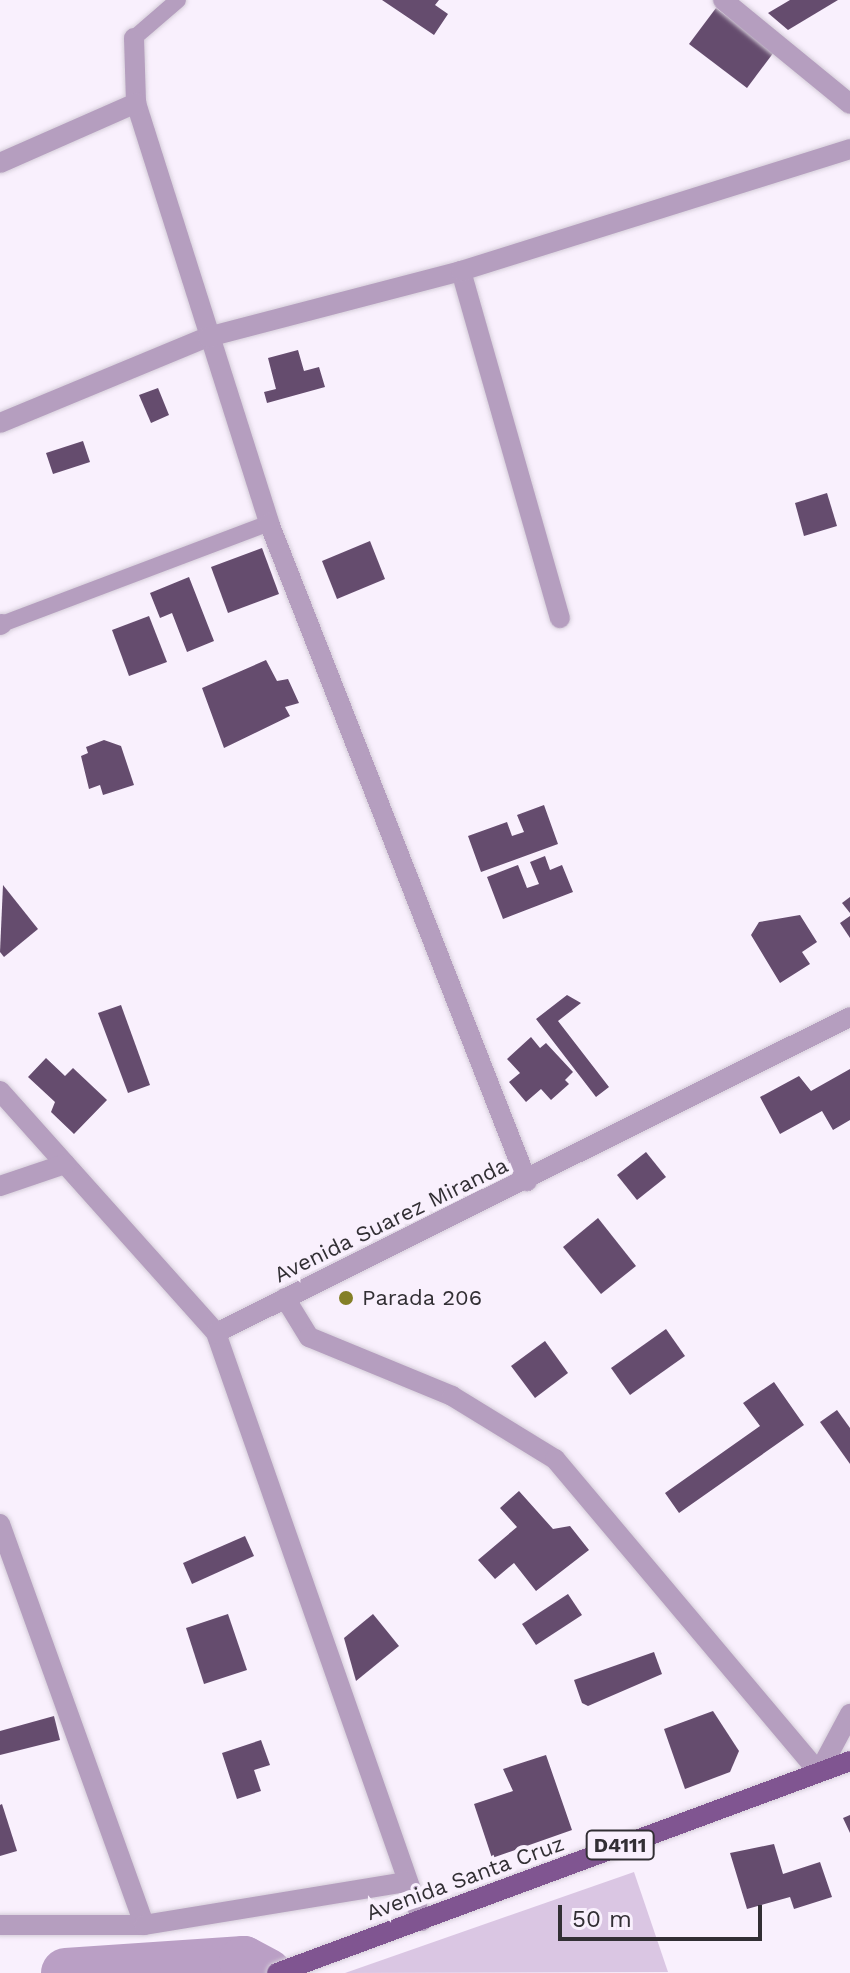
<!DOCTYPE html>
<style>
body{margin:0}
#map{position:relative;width:850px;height:1973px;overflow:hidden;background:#f9f0fd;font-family:"Work Sans",sans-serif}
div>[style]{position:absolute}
.green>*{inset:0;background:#dac6e3}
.river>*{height:50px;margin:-25px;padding:0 25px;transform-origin:25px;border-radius:25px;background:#ba9fc5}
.building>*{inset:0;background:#654c6e}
.roads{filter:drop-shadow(0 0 2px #d5cdd9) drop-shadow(0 0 2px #d5cdd9)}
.lane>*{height:16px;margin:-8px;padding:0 8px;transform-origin:8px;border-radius:8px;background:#b59ebf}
.street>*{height:20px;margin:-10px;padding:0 10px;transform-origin:10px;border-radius:10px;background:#b59ebf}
.primary>*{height:20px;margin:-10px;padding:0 10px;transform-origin:10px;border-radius:10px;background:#805591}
.dots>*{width:22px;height:22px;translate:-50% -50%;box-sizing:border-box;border:4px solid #f9f0fd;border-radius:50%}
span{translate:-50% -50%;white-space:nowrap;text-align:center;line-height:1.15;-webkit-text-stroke:8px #f9f0fd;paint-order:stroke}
.shield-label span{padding:2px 6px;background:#f9f0fd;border:2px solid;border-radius:6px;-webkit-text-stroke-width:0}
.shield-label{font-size:20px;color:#322f34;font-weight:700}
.street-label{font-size:22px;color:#322f34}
.poi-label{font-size:22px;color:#322f34}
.left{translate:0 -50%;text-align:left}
.scale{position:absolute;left:558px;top:1905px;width:204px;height:36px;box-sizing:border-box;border:4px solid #322f34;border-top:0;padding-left:10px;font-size:24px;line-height:28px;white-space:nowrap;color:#322f34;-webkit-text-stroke:6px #f9f0fd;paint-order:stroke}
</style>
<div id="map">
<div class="green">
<i style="clip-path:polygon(634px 1872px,668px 1972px,345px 1973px)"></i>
</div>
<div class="river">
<i style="left:66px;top:1973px;width:178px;rotate:-3.9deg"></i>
<i style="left:244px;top:1961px;width:26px;rotate:28deg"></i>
</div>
<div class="building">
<i style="clip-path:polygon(382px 0,439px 0,435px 5px,448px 14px,434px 35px)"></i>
<i style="clip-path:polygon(790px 0,838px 0,788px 30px,768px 13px)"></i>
<i style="clip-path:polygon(716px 8px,774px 52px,747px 88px,689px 44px)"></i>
<i style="clip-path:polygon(298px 350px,304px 371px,319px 367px,325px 387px,267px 403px,264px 392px,276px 389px,268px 358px)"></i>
<i style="clip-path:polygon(158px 388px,169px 415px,151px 423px,139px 395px)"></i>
<i style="clip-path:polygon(83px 441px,90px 462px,53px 474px,46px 453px)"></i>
<i style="clip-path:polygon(827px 493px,837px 526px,804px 536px,795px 503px)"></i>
<i style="clip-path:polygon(370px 541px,385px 579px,337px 599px,322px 561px)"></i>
<i style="clip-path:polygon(262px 548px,279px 594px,228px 613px,211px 567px)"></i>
<i style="clip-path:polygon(189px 577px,214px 641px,187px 652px,172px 613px,160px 618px,150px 593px)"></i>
<i style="clip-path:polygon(149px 616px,167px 662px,129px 676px,112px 630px)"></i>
<i style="clip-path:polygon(266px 660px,277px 681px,288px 679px,299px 703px,285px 707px,290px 716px,224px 748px,202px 688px)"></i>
<i style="clip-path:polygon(104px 740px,121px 746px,134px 785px,103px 795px,100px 785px,89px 789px,81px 756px,88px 753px,86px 747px)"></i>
<i style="clip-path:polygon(544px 805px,558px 844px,481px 872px,468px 836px,507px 822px,512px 836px,524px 832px,517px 815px)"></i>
<i style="clip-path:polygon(545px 856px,550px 870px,562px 865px,573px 892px,503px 919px,487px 877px,518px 865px,527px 888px,539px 884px,530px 862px)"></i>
<i style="clip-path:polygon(3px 885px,38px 929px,4px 957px,0 952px)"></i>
<i style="clip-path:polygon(850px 897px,850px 913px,842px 903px)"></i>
<i style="clip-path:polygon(800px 915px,817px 942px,802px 952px,810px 964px,780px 983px,751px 935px,759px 922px)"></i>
<i style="clip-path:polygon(850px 916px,850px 938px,840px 923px)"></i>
<i style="clip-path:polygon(567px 995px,581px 1003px,558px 1021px,609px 1087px,596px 1097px,536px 1019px)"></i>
<i style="clip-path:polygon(121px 1005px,150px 1085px,128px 1093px,98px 1013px)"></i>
<i style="clip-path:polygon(531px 1037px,540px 1048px,546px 1043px,573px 1072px,565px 1080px,569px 1084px,551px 1100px,541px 1089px,526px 1102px,509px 1082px,520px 1073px,507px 1059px)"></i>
<i style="clip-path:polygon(46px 1058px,65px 1076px,73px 1068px,107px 1100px,74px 1134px,51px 1112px,55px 1102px,28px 1077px)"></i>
<i style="clip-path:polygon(850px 1069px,850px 1120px,833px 1130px,822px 1111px,780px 1134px,760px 1097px,799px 1076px,811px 1091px)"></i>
<i style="clip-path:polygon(646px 1152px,666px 1177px,637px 1200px,617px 1175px)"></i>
<i style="clip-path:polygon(598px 1218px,636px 1266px,601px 1294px,563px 1247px)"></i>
<i style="clip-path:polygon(666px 1329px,685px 1356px,630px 1395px,611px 1368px)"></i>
<i style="clip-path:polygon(545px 1341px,568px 1373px,535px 1398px,511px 1366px)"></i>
<i style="clip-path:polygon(774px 1382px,804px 1425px,679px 1513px,665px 1493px,760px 1426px,743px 1403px)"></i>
<i style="clip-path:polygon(837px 1410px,850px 1428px,850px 1464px,820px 1422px)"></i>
<i style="clip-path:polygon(519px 1491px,553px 1529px,570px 1526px,589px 1550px,536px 1591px,514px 1563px,495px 1579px,478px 1560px,517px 1527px,500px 1508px)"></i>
<i style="clip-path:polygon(245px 1536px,254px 1556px,192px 1584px,183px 1563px)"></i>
<i style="clip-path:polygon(568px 1594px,582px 1615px,536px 1645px,522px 1624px)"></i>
<i style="clip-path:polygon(228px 1614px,247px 1670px,204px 1684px,186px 1628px)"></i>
<i style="clip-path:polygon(373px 1614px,399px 1646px,356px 1681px,344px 1638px)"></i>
<i style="clip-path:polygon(654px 1652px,662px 1674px,588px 1706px,582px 1703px,574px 1680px)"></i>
<i style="clip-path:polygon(713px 1711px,739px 1751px,730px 1772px,685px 1789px,664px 1729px)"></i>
<i style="clip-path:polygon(54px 1716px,60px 1740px,0 1755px,0 1731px)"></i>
<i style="clip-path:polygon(261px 1740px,270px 1765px,254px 1770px,261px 1791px,237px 1799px,222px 1753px)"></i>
<i style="clip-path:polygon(546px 1755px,572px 1830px,492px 1858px,474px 1804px,513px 1791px,503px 1769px)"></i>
<i style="clip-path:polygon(2px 1804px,17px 1851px,0 1856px,0 1805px)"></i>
<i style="clip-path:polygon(850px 1815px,850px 1833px,843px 1818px)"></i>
<i style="clip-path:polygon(774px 1844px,783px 1874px,820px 1862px,832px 1897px,794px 1909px,790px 1897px,747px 1909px,730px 1853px)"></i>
</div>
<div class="roads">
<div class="lane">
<i style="left:134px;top:38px;width:58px;rotate:-40.8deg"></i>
<i style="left:2px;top:624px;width:285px;rotate:-20.7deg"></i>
</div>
<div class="street">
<i style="left:723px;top:0;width:164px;rotate:39.3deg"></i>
<i style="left:134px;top:38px;width:65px;rotate:88.2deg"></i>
<i style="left:136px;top:103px;width:441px;rotate:72.4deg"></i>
<i style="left:269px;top:523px;width:707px;rotate:68.59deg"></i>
<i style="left:0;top:163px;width:149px;rotate:-23.8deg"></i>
<i style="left:461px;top:271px;width:361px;rotate:74.1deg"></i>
<i style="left:0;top:423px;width:225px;rotate:-22.5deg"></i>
<i style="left:208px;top:337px;width:261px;rotate:-14.6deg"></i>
<i style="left:461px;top:271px;width:408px;rotate:-17.4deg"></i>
<i style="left:0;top:625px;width:2px;rotate:-27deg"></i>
<i style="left:0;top:1091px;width:324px;rotate:48.2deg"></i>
<i style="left:216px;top:1333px;width:623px;rotate:70.69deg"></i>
<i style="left:0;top:1186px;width:69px;rotate:-18.7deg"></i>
<i style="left:285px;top:1298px;width:46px;rotate:58.4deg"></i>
<i style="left:309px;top:1337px;width:155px;rotate:22.4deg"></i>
<i style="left:452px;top:1396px;width:121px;rotate:31.5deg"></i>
<i style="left:555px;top:1459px;width:409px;rotate:49.9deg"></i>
<i style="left:819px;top:1772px;width:66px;rotate:-61.9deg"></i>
<i style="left:216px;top:1333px;width:708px;rotate:-26.49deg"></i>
<i style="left:0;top:1524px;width:426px;rotate:70.2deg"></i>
<i style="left:0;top:1925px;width:144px"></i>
<i style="left:144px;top:1925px;width:267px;rotate:-9.3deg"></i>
</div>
<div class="primary">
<i style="left:277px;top:1973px;width:611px;rotate:-20.3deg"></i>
</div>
</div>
<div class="dots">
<i style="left:346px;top:1298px;background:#847f27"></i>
</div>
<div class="shield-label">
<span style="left:620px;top:1845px">D4111</span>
</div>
<div class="street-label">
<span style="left:391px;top:1220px;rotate:-26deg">Avenida Suarez Miranda</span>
<span style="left:465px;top:1878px;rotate:-20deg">Avenida Santa Cruz</span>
</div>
<div class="poi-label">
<span class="left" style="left:362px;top:1298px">Parada 206</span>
</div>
<div class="scale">50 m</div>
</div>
